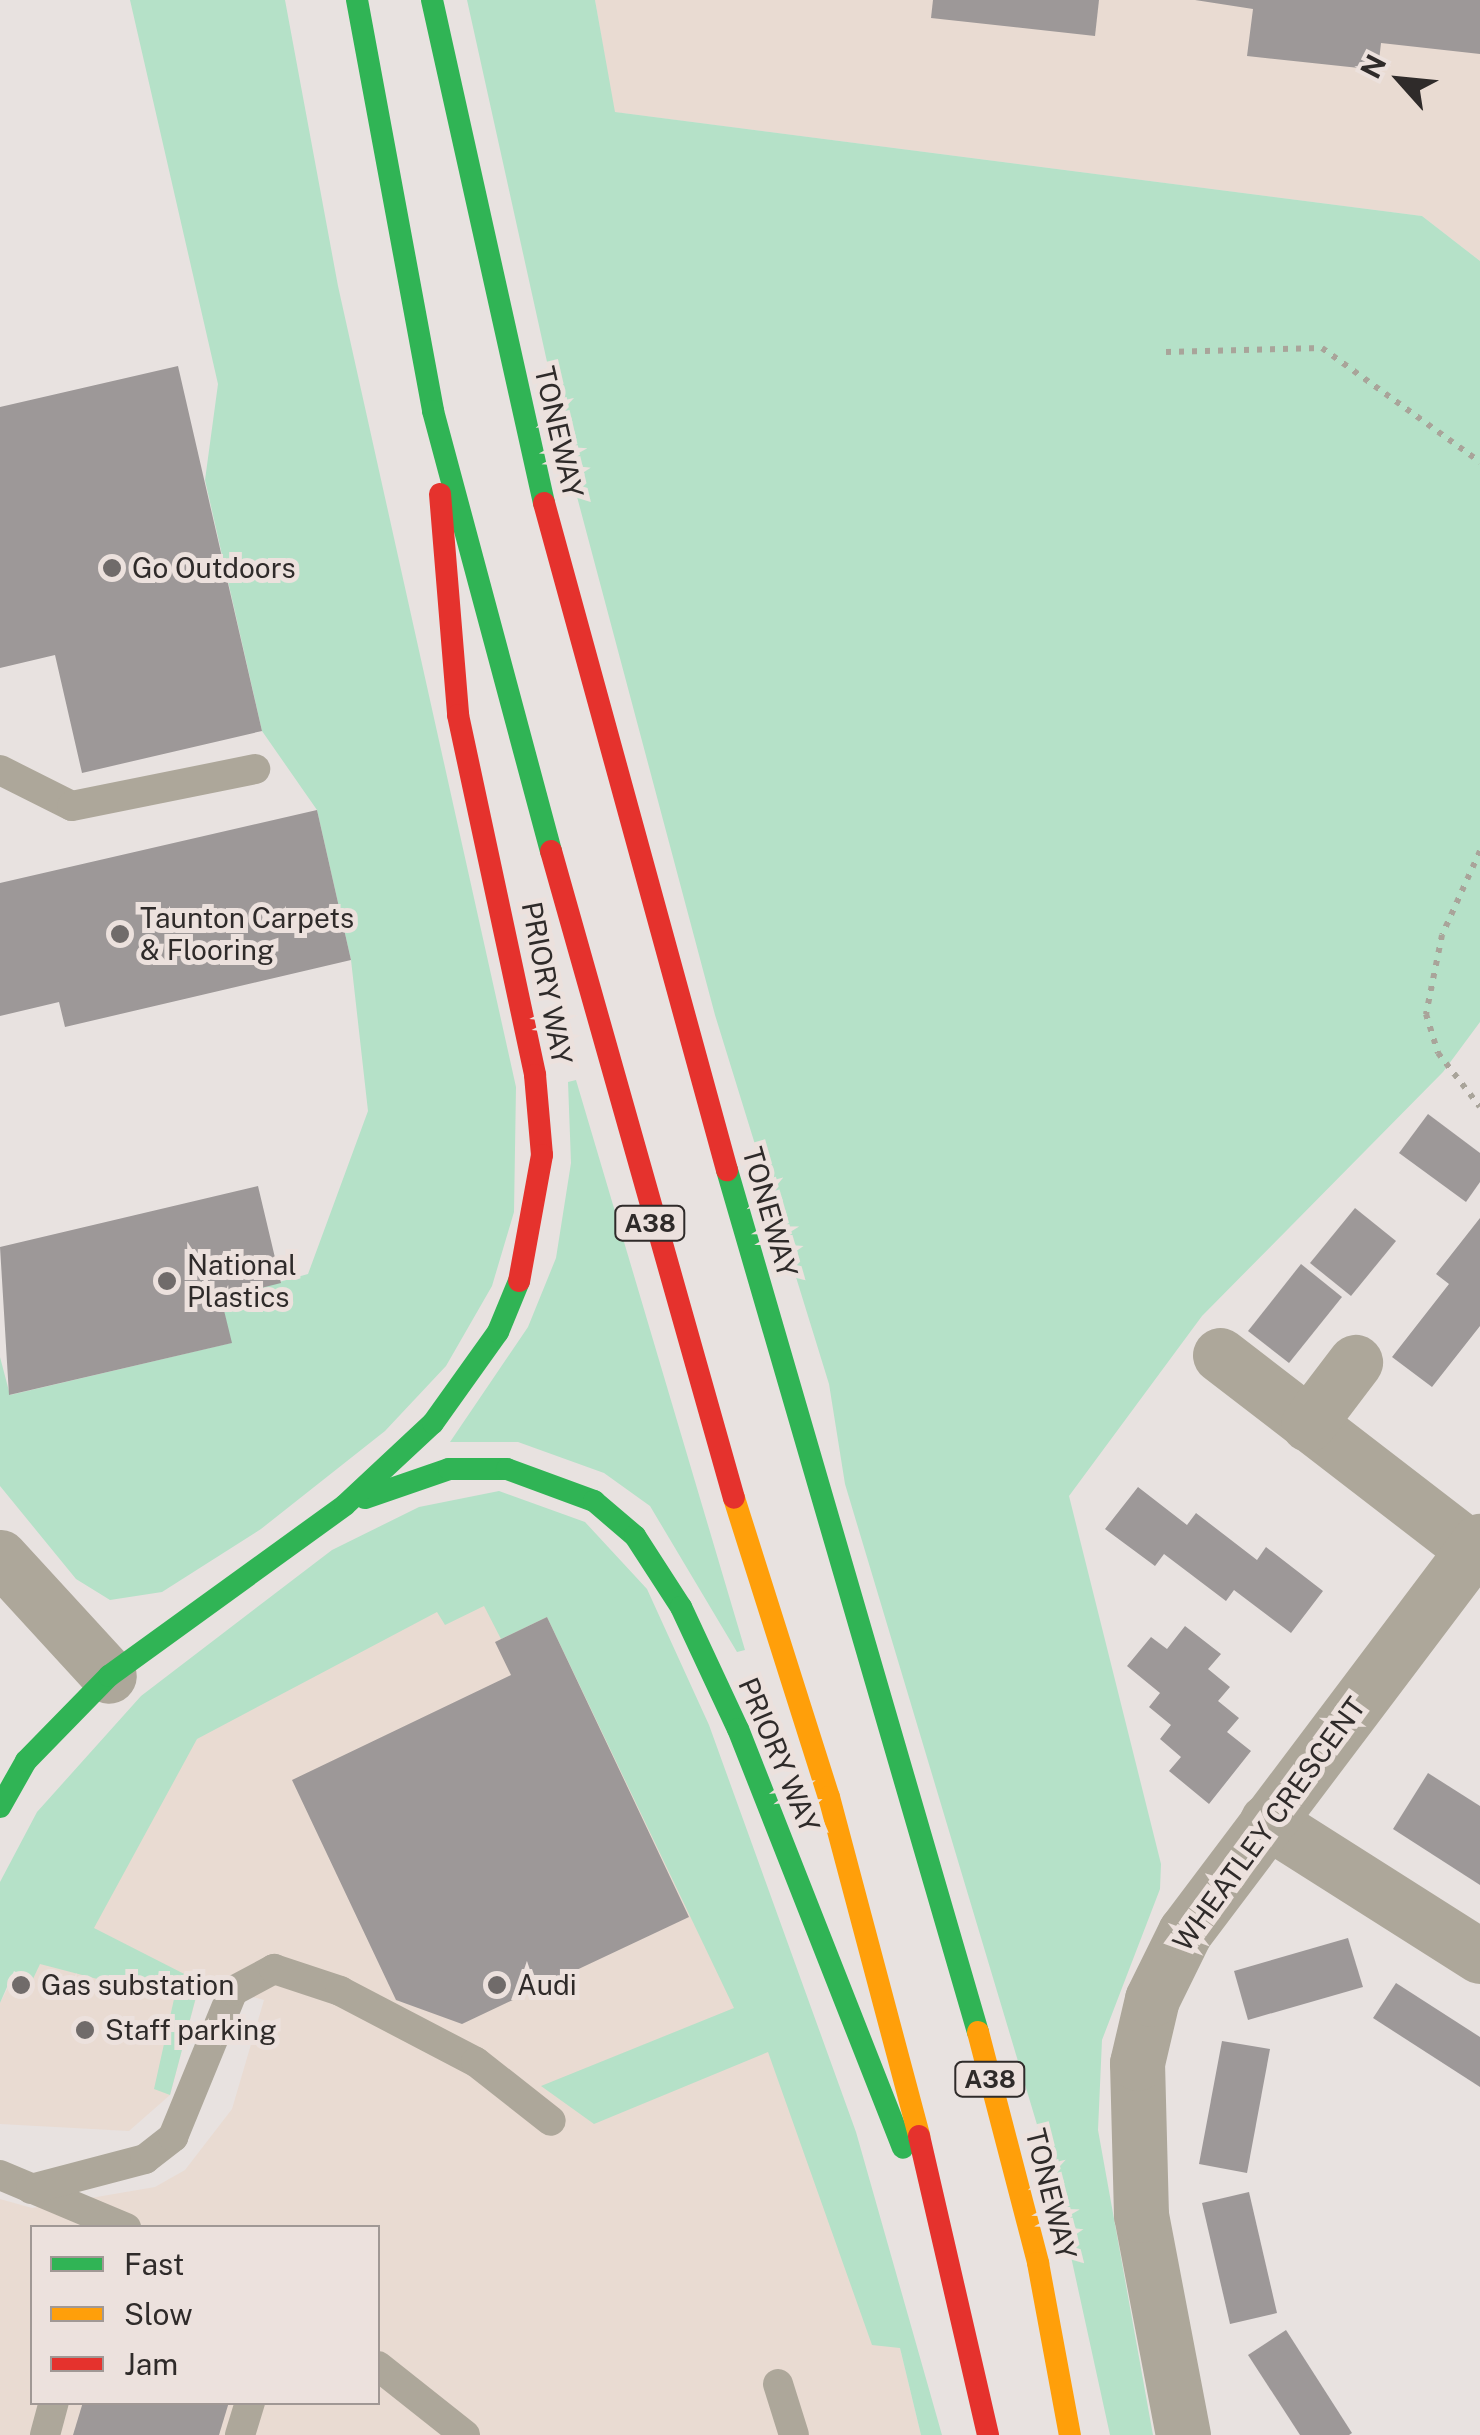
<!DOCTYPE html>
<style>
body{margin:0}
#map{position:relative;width:1480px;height:2435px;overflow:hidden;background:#e8e2e0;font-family:"Public Sans",sans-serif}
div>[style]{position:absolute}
.commercial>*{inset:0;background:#e9dbd2}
.green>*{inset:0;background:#b5e1c8}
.building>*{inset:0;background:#9d9898}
.path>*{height:6px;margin-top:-3px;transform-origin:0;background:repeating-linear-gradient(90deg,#a9a49a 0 5px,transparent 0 13px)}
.lane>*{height:30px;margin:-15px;padding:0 15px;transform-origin:15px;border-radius:15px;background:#ada79a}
.street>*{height:55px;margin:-27.5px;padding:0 27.5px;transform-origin:27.5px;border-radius:27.5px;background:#ada79a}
.fast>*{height:22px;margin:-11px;padding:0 11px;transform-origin:11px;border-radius:11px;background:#30b455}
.slow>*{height:22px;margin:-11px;padding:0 11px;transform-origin:11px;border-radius:11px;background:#ff9f0a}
.jam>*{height:22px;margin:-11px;padding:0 11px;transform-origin:11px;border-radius:11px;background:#e5322d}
.dots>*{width:28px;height:28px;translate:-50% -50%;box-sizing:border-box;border:5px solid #ece1dd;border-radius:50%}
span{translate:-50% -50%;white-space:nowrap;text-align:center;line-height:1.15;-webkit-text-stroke:10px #ece1dd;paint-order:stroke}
.shield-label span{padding:2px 8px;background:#ece1dd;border:2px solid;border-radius:8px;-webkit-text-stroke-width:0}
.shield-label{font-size:25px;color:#2f2b2a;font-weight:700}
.street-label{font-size:28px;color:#2f2b2a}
.poi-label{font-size:28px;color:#2f2b2a}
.left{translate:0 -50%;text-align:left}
.legend{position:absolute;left:30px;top:2225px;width:350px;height:180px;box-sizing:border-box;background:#ece1dd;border:2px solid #a09895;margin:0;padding:12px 18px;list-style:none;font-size:30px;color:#2f2b2a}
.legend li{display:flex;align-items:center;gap:20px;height:50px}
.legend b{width:50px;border:2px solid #a09895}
.north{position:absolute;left:1350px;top:30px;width:100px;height:100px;-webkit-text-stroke:8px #ece1dd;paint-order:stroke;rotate:297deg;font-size:28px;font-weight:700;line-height:40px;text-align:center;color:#2f2b2a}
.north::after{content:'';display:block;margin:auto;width:35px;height:45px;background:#2f2b2a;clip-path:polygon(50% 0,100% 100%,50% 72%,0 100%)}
</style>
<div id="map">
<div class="commercial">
<i style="clip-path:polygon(595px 0,1480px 0,1480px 261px,1422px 216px,614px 112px)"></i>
<i style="clip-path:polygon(evenodd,569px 1561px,900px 2348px,921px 2435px,0 2435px,0 2199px,32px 2208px,155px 2187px,185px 2170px,232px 2109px,264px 2000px,200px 1983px,170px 2095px,129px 2131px,0 2124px,0 2003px,63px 1880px,179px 1703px,569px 1561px,32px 2228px,378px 2228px,378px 2402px,32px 2402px,32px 2228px)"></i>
</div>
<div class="green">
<i style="clip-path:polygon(130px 0,285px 0,338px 286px,516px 1087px,514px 1212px,492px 1286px,446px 1366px,385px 1431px,261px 1529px,162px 1592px,110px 1600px,76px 1579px,0 1486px,0 1357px,10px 1395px,231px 1343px,221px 1298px,308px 1274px,368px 1111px,351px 960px,317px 810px,262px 731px,205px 480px,218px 384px)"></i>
<i style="clip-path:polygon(467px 0,595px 0,615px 112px,1422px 216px,1480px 261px,1480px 1022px,1443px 1072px,1202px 1316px,1069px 1496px,1161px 1864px,1160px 1889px,1102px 2040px,1098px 2130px,1153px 2435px,1110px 2435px,1056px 2188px,845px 1484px,829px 1384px,715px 1015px,576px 493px)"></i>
<i style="clip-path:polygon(576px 1080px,745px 1650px,737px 1652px,650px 1506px,604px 1473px,518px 1442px,450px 1442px,528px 1327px,556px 1258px,571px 1163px,568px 1082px)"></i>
<i style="clip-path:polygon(499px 1491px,585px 1522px,647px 1589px,709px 1725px,856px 2132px,942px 2435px,921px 2435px,900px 2348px,872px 2345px,768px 2052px,594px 2124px,541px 2086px,734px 2008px,547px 1617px,501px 1639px,484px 1606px,445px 1625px,437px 1612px,197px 1739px,94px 1928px,200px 1982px,170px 2095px,154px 2089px,174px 1999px,40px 1964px,32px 1981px,14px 1971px,0 2003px,0 1882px,37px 1812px,141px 1696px,332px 1550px,419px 1507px)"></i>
</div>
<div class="building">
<i style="clip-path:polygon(933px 0,1099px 0,1095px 36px,931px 18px)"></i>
<i style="clip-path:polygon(1195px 0,1480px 0,1480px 54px,1381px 43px,1378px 70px,1247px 56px,1253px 9px)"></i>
<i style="clip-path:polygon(178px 366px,262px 731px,82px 773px,55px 655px,0 668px,0 407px)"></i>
<i style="clip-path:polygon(317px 810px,351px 960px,65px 1027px,59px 1002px,0 1016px,0 883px)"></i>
<i style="clip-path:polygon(1428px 1114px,1480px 1153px,1480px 1182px,1466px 1202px,1399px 1153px)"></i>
<i style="clip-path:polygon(258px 1186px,281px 1283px,221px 1298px,232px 1343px,9px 1395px,0 1247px)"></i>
<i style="clip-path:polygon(1355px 1208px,1396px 1241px,1351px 1296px,1310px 1263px)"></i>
<i style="clip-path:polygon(1480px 1218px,1480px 1326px,1432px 1387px,1392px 1357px,1449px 1284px,1436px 1274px)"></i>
<i style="clip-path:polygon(1301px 1264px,1342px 1297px,1289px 1363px,1248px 1331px)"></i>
<i style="clip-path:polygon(1138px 1487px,1187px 1525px,1196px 1513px,1257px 1560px,1266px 1547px,1323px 1591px,1291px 1633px,1234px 1590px,1226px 1601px,1164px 1554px,1155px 1566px,1105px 1529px)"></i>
<i style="clip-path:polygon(547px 1617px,689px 1917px,462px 2024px,396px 2000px,292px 1780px,511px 1675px,495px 1642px)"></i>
<i style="clip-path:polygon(1185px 1626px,1221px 1654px,1208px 1669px,1230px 1687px,1218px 1701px,1239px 1718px,1227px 1732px,1251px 1751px,1209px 1804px,1169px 1771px,1181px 1757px,1160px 1739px,1171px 1725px,1149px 1707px,1160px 1693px,1127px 1666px,1151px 1637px,1167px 1649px)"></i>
<i style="clip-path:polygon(1428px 1773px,1480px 1806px,1480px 1885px,1393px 1829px)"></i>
<i style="clip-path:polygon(1348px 1938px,1363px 1987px,1248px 2020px,1234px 1971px)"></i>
<i style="clip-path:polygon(17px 1973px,32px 1981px,24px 1997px,9px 1989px)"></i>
<i style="clip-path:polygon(1396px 1983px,1480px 2037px,1480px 2087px,1373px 2018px)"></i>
<i style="clip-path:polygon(1222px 2041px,1270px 2049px,1247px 2173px,1199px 2164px)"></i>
<i style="clip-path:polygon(1249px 2192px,1277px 2313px,1230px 2324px,1202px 2203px)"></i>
<i style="clip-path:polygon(1286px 2330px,1352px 2433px,1349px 2435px,1300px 2435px,1248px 2355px)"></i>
<i style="clip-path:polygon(83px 2402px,229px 2402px,219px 2435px,73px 2435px)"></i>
</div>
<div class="path">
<i style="left:1166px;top:352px;width:156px;rotate:-1.5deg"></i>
<i style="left:1322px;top:348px;width:195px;rotate:35.8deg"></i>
<i style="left:1480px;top:851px;width:92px;rotate:114.3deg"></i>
<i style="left:1442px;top:935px;width:81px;rotate:101.4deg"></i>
<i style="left:1426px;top:1014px;width:41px;rotate:72.9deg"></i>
<i style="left:1438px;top:1053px;width:68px;rotate:52.1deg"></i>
</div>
<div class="lane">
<i style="left:0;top:770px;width:80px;rotate:26.6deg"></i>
<i style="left:72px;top:806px;width:187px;rotate:-11.4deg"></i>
<i style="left:0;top:2175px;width:137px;rotate:22.8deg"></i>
<i style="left:31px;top:2189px;width:118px;rotate:-14.7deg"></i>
<i style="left:145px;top:2159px;width:36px;rotate:-38deg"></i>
<i style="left:173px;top:2137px;width:158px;rotate:-67.7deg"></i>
<i style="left:233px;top:1991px;width:47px;rotate:-28.2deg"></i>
<i style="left:274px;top:1969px;width:70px;rotate:18.4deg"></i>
<i style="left:340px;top:1991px;width:153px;rotate:27.6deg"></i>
<i style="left:476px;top:2062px;width:95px;rotate:38.2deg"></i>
<i style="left:378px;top:2366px;width:111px;rotate:38.4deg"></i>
<i style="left:778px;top:2384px;width:53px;rotate:72.6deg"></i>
<i style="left:45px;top:2435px;width:34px;rotate:-75deg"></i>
<i style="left:240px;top:2435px;width:34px;rotate:-73deg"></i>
</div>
<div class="street">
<i style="left:1220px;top:1355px;width:319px;rotate:37.6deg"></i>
<i style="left:1308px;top:1424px;width:78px;rotate:-52.8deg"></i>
<i style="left:0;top:1557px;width:161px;rotate:47.5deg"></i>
<i style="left:1267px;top:1821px;width:252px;rotate:32.4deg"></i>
<i style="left:1183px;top:2435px;width:224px;rotate:-100.8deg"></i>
<i style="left:1141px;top:2215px;width:152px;rotate:-91.5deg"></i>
<i style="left:1137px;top:2063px;width:66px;rotate:-76.8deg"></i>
<i style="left:1152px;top:1999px;width:75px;rotate:-63.8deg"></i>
<i style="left:1185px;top:1932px;width:490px;rotate:-53deg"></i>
</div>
<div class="fast">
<i style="left:357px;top:0;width:418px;rotate:79.5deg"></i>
<i style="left:433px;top:411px;width:456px;rotate:75deg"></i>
<i style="left:432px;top:0;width:515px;rotate:77.45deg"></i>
<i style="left:727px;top:1170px;width:898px;rotate:73.77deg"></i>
<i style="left:365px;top:1498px;width:89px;rotate:-19deg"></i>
<i style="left:449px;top:1469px;width:58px"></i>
<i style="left:507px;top:1469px;width:93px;rotate:20.2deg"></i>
<i style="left:594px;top:1501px;width:54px;rotate:40.5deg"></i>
<i style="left:635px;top:1536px;width:85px;rotate:57.1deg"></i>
<i style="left:681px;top:1607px;width:135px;rotate:65deg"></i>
<i style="left:738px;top:1729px;width:450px;rotate:68.5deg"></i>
<i style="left:0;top:1807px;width:53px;rotate:-60.5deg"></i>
<i style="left:26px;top:1761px;width:119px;rotate:-45.7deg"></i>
<i style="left:109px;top:1676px;width:291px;rotate:-35.9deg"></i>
<i style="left:345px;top:1505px;width:120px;rotate:-43deg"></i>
<i style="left:433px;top:1423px;width:112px;rotate:-54.5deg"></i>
<i style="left:498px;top:1332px;width:55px;rotate:-67.6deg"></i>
</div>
<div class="slow">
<i style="left:734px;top:1498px;width:314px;rotate:72.4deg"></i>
<i style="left:829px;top:1797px;width:351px;rotate:75.1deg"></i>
<i style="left:978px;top:2032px;width:239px;rotate:75.4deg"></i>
<i style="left:1038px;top:2263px;width:175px;rotate:79.5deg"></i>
</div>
<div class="jam">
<i style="left:440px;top:494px;width:222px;rotate:85.3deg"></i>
<i style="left:458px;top:715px;width:368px;rotate:77.9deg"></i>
<i style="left:535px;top:1075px;width:80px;rotate:85deg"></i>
<i style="left:542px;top:1155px;width:128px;rotate:100.3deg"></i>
<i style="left:544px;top:503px;width:692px;rotate:74.66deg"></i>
<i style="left:551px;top:851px;width:672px;rotate:74.21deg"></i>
<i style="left:919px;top:2136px;width:307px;rotate:77deg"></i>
</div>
<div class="dots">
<i style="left:112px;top:568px;background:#706b6a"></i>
<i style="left:120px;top:934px;background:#706b6a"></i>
<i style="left:167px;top:1281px;background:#706b6a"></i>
<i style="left:21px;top:1985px;background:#706b6a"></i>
<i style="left:497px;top:1985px;background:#706b6a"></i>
<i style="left:85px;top:2030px;background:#706b6a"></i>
</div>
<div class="shield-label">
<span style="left:650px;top:1223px">A38</span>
<span style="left:990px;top:2079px">A38</span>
</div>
<div class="street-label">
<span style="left:559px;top:432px;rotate:77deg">TONEWAY</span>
<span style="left:547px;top:983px;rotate:79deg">PRIORY WAY</span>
<span style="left:770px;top:1212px;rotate:74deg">TONEWAY</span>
<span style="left:779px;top:1755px;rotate:67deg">PRIORY WAY</span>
<span style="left:1269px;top:1824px;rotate:-54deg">WHEATLEY CRESCENT</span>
<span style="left:1051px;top:2194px;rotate:76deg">TONEWAY</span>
</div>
<div class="poi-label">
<span class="left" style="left:132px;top:568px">Go Outdoors</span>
<span class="left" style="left:140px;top:934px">Taunton Carpets<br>&amp; Flooring</span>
<span class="left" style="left:187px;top:1281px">National<br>Plastics</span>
<span class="left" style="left:41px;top:1985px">Gas substation</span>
<span class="left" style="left:517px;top:1985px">Audi</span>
<span class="left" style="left:105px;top:2030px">Staff parking</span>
</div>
<ul class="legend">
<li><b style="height:12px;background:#30b455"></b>Fast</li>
<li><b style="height:12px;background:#ff9f0a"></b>Slow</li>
<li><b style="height:12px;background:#e5322d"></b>Jam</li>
</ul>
<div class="north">N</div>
</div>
